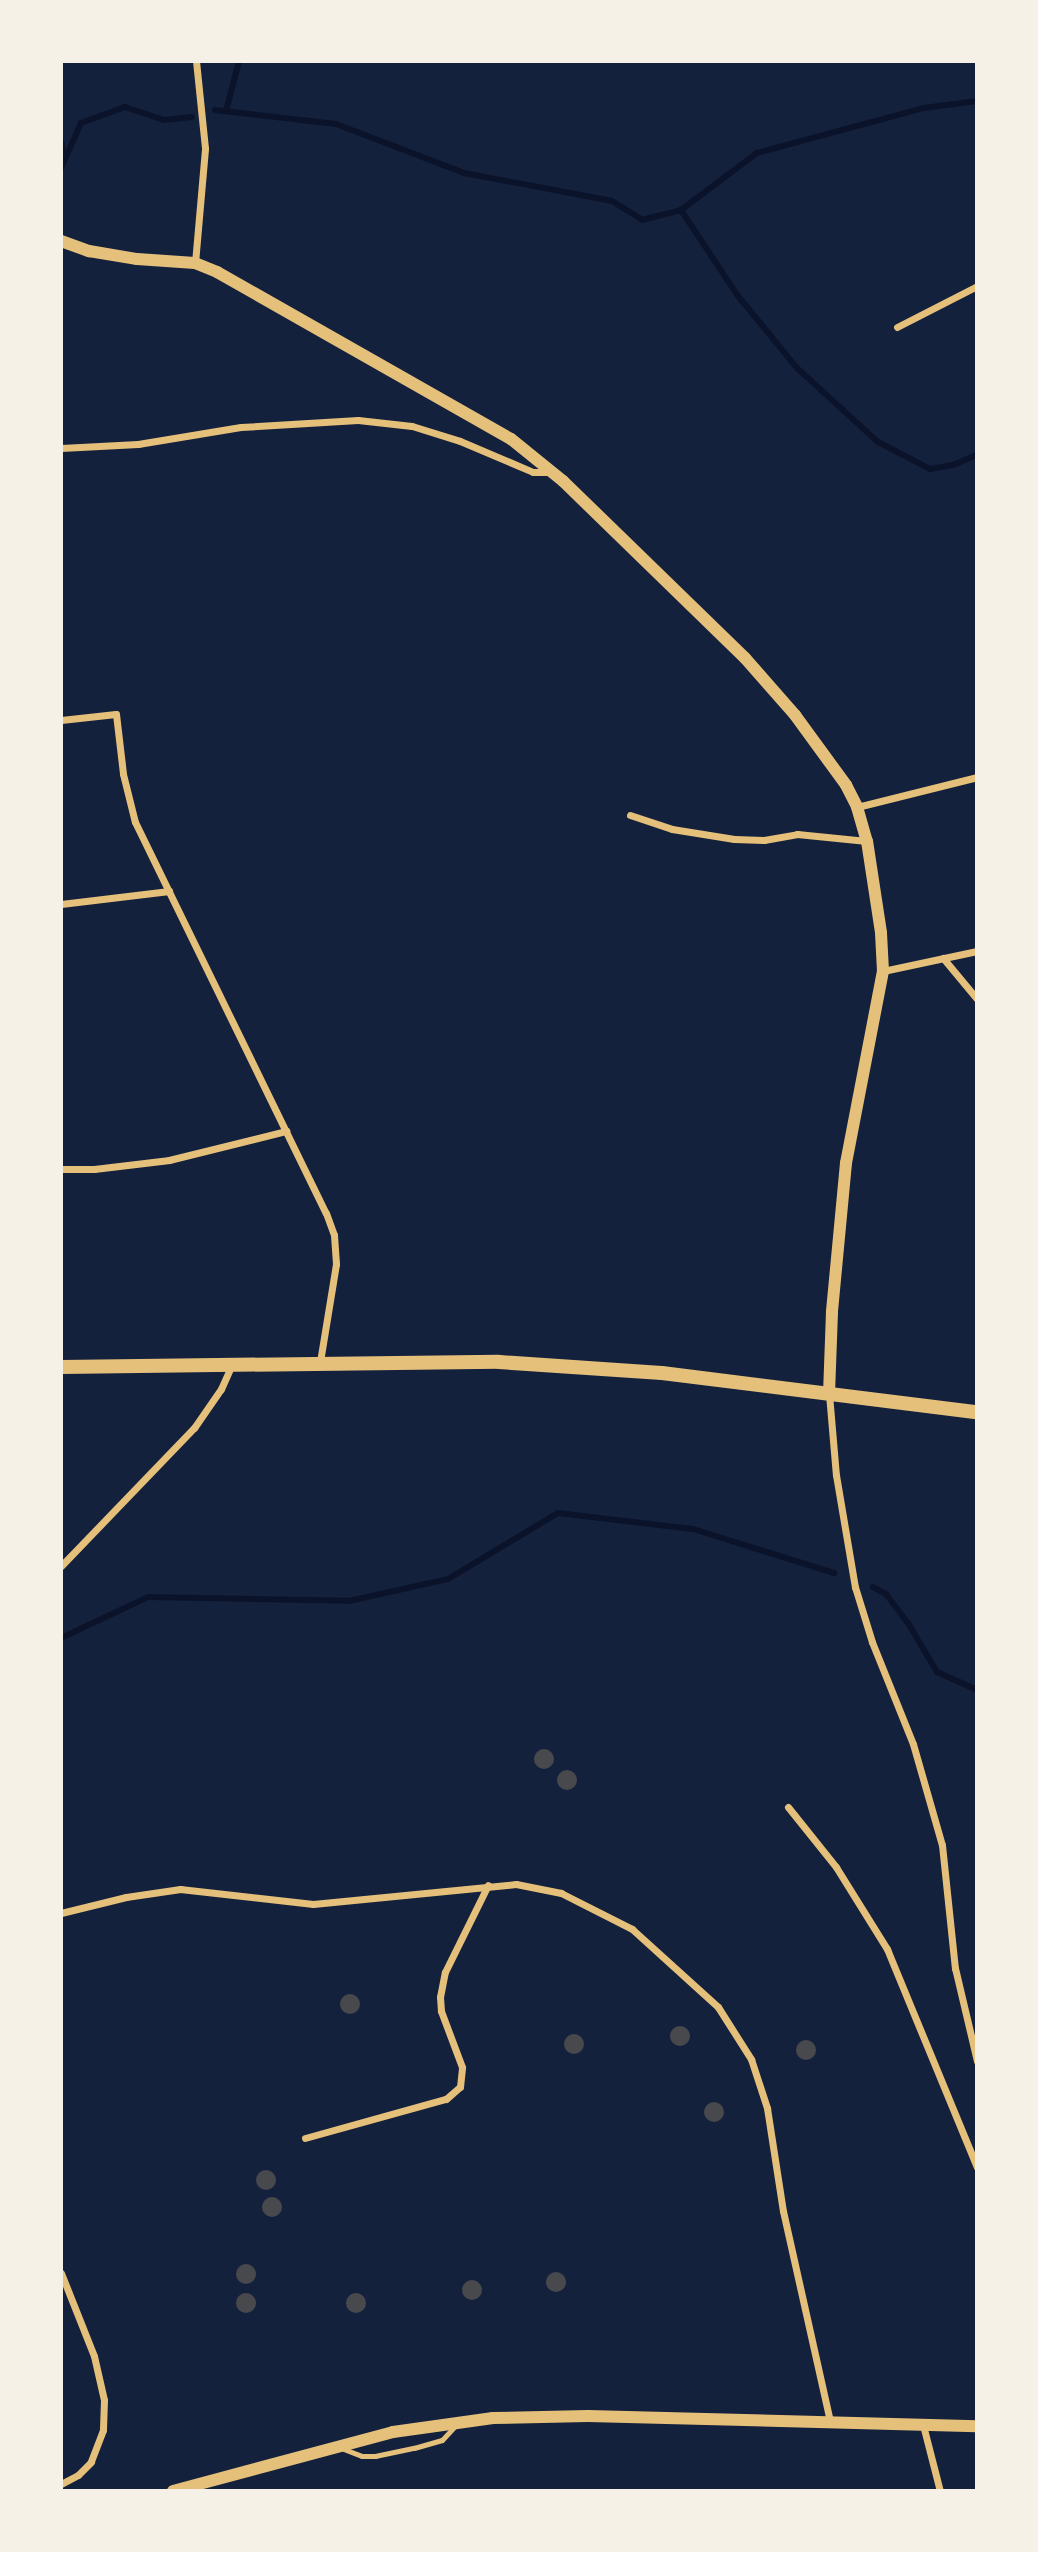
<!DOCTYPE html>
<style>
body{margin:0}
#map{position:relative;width:1038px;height:2552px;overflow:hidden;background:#14213d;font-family:"Fira Sans",sans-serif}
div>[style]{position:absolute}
.stream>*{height:6px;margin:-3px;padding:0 3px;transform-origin:3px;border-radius:3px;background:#0b132b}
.building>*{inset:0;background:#48494c}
.round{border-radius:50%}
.service>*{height:5px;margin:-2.5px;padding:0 2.5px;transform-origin:2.5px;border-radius:2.5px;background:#e5c07b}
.minor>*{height:7px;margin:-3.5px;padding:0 3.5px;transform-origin:3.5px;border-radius:3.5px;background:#e5c07b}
.tertiary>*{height:12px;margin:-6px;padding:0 6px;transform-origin:6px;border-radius:6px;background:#e5c07b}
.secondary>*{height:14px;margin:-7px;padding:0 7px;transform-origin:7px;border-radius:7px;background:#e5c07b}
span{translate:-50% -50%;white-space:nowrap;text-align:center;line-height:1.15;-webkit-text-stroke:5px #f6f1e7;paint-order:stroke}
.frame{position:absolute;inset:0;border:63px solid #f6f1e7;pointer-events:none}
</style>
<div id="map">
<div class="stream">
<i style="left:215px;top:110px;width:122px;rotate:6.6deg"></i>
<i style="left:336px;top:124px;width:137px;rotate:20.9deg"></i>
<i style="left:464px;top:173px;width:151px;rotate:10.7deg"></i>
<i style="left:612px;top:201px;width:36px;rotate:32deg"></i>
<i style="left:642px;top:220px;width:40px;rotate:-14.4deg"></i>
<i style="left:681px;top:210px;width:103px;rotate:56.5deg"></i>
<i style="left:738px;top:296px;width:93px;rotate:50.7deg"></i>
<i style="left:797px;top:368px;width:110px;rotate:42.4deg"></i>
<i style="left:878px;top:442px;width:59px;rotate:27.4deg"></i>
<i style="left:930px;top:469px;width:23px;rotate:-10deg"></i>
<i style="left:953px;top:465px;width:26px;rotate:-23deg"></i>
<i style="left:226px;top:111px;width:52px;rotate:-75.4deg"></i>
<i style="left:61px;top:141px;width:19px;rotate:81deg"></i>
<i style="left:61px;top:168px;width:49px;rotate:-66deg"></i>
<i style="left:81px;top:123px;width:47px;rotate:-20deg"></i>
<i style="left:125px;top:107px;width:41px;rotate:18.4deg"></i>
<i style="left:164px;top:120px;width:28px;rotate:-6deg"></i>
<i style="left:681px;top:210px;width:95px;rotate:-36.9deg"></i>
<i style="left:757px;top:153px;width:173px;rotate:-15.1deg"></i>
<i style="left:924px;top:108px;width:53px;rotate:-7.5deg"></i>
<i style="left:873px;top:1587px;width:15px;rotate:28deg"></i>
<i style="left:886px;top:1594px;width:36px;rotate:53deg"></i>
<i style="left:908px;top:1623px;width:57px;rotate:59.4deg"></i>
<i style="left:937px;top:1672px;width:44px;rotate:24.2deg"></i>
<i style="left:61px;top:1638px;width:96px;rotate:-25.2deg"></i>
<i style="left:148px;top:1597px;width:201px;rotate:1.1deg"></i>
<i style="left:349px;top:1601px;width:101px;rotate:-12.5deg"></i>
<i style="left:448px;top:1579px;width:128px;rotate:-31deg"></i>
<i style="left:558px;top:1513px;width:136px;rotate:6.8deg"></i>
<i style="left:693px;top:1529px;width:148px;rotate:17.3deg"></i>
</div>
<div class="building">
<i class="round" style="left:534px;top:1749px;width:20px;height:20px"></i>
<i class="round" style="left:557px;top:1770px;width:20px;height:20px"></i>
<i class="round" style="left:340px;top:1994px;width:20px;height:20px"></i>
<i class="round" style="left:670px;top:2026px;width:20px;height:20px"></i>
<i class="round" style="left:564px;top:2034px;width:20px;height:20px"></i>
<i class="round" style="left:796px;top:2040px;width:20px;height:20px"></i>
<i class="round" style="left:704px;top:2102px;width:20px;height:20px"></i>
<i class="round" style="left:256px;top:2170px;width:20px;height:20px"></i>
<i class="round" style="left:262px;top:2197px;width:20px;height:20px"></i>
<i class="round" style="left:236px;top:2264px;width:20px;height:20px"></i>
<i class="round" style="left:546px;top:2272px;width:20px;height:20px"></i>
<i class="round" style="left:462px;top:2280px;width:20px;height:20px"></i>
<i class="round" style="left:346px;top:2293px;width:20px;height:20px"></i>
<i class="round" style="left:236px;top:2293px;width:20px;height:20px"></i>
</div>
<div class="service">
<i style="left:341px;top:2448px;width:22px;rotate:21deg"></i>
<i style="left:362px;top:2456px;width:13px"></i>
<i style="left:375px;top:2456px;width:40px;rotate:-12deg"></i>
<i style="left:414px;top:2448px;width:29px;rotate:-16deg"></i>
<i style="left:442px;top:2440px;width:22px;rotate:-47deg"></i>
</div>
<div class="minor">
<i style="left:195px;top:263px;width:115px;rotate:-85deg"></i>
<i style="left:205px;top:148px;width:87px;rotate:-95.9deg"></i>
<i style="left:897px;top:327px;width:90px;rotate:-27.1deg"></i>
<i style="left:61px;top:448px;width:77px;rotate:-3deg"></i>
<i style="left:138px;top:444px;width:104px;rotate:-9.4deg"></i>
<i style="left:241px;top:427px;width:117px;rotate:-3.4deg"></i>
<i style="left:358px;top:420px;width:54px;rotate:6.3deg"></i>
<i style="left:412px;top:426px;width:50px;rotate:17.4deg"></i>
<i style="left:460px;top:441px;width:79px;rotate:23deg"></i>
<i style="left:533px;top:472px;width:17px"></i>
<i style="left:61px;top:720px;width:55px;rotate:-6.2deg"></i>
<i style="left:116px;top:714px;width:60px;rotate:83.3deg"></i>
<i style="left:123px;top:774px;width:49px;rotate:76deg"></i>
<i style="left:135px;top:822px;width:435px;rotate:64deg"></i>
<i style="left:326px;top:1213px;width:23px;rotate:70deg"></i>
<i style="left:334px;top:1235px;width:29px;rotate:86deg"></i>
<i style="left:336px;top:1264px;width:99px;rotate:99.3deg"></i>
<i style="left:857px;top:807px;width:124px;rotate:-14deg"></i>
<i style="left:630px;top:815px;width:44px;rotate:18.4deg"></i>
<i style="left:672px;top:829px;width:63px;rotate:9.2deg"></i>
<i style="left:734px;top:839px;width:30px;rotate:2deg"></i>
<i style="left:764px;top:840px;width:34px;rotate:-10deg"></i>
<i style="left:797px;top:834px;width:70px;rotate:5.7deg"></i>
<i style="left:61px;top:904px;width:109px;rotate:-6.9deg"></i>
<i style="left:943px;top:958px;width:53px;rotate:50.3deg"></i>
<i style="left:883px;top:971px;width:96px;rotate:-12deg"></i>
<i style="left:61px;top:1169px;width:33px"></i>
<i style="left:94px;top:1169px;width:76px;rotate:-6.8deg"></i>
<i style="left:169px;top:1160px;width:121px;rotate:-13.9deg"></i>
<i style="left:829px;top:1394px;width:81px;rotate:85.1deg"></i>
<i style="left:836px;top:1475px;width:114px;rotate:80.4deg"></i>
<i style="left:855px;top:1587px;width:58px;rotate:72.8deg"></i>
<i style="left:872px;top:1642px;width:110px;rotate:68.1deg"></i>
<i style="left:913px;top:1744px;width:105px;rotate:74deg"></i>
<i style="left:942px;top:1845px;width:124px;rotate:84deg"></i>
<i style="left:955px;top:1968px;width:96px;rotate:76.7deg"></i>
<i style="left:61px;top:1566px;width:192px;rotate:-46.1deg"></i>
<i style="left:194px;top:1428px;width:47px;rotate:-55.3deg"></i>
<i style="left:221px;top:1389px;width:27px;rotate:-66deg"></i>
<i style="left:788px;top:1807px;width:77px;rotate:51.3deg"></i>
<i style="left:836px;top:1867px;width:97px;rotate:58.1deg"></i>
<i style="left:887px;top:1949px;width:236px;rotate:67.6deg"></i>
<i style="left:61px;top:1913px;width:67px;rotate:-13.8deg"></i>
<i style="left:126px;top:1897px;width:55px;rotate:-8.4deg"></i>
<i style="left:180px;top:1889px;width:134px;rotate:6.4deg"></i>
<i style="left:313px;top:1904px;width:204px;rotate:-5.6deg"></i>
<i style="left:516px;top:1884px;width:46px;rotate:11.3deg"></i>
<i style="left:561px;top:1893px;width:80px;rotate:26.9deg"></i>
<i style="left:632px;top:1929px;width:116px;rotate:42.2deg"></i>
<i style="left:718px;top:2007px;width:62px;rotate:57.6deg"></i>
<i style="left:751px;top:2059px;width:52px;rotate:71.9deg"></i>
<i style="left:767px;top:2108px;width:104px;rotate:81.2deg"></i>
<i style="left:783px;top:2211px;width:216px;rotate:77.4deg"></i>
<i style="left:305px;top:2138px;width:146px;rotate:-15.5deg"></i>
<i style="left:446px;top:2099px;width:18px;rotate:-41deg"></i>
<i style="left:460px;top:2087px;width:20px;rotate:-84deg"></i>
<i style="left:462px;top:2067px;width:60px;rotate:-110.6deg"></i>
<i style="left:441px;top:2011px;width:14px;rotate:-94deg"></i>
<i style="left:440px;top:1997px;width:25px;rotate:-79deg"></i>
<i style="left:445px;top:1972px;width:97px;rotate:-63.7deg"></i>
<i style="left:61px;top:2273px;width:89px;rotate:68.3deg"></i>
<i style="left:94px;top:2356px;width:45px;rotate:77.2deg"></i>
<i style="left:104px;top:2400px;width:30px;rotate:92deg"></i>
<i style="left:103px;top:2430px;width:34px;rotate:111deg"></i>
<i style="left:91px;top:2462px;width:18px;rotate:135deg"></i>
<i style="left:78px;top:2475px;width:19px;rotate:152deg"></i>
<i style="left:923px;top:2425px;width:68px;rotate:75.6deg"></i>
</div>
<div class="tertiary">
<i style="left:61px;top:241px;width:30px;rotate:20deg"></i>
<i style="left:89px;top:251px;width:49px;rotate:9.5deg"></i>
<i style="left:137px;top:259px;width:58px;rotate:3.9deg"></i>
<i style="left:195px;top:263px;width:24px;rotate:22deg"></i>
<i style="left:217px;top:272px;width:338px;rotate:29.6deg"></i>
<i style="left:511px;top:439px;width:67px;rotate:38.9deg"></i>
<i style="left:563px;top:481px;width:254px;rotate:44.2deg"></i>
<i style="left:745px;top:658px;width:76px;rotate:48.7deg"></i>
<i style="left:795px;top:715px;width:87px;rotate:53.9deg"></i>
<i style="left:846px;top:785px;width:25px;rotate:63deg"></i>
<i style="left:857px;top:807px;width:35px;rotate:74deg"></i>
<i style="left:867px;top:841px;width:93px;rotate:81.3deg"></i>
<i style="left:881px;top:933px;width:38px;rotate:87deg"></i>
<i style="left:883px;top:971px;width:196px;rotate:100.9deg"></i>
<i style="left:846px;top:1163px;width:150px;rotate:95.4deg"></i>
<i style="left:832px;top:1312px;width:81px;rotate:92.1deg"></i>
<i style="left:173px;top:2491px;width:228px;rotate:-15deg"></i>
<i style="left:393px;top:2432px;width:101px;rotate:-8deg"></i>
<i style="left:493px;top:2418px;width:95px;rotate:-1.2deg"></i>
<i style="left:588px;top:2416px;width:389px;rotate:1.5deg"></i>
</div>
<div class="secondary">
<i style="left:61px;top:1367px;width:438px;rotate:-0.7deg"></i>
<i style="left:499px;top:1362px;width:163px;rotate:3.9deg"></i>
<i style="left:662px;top:1373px;width:317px;rotate:7.1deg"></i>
</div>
<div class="frame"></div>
</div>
